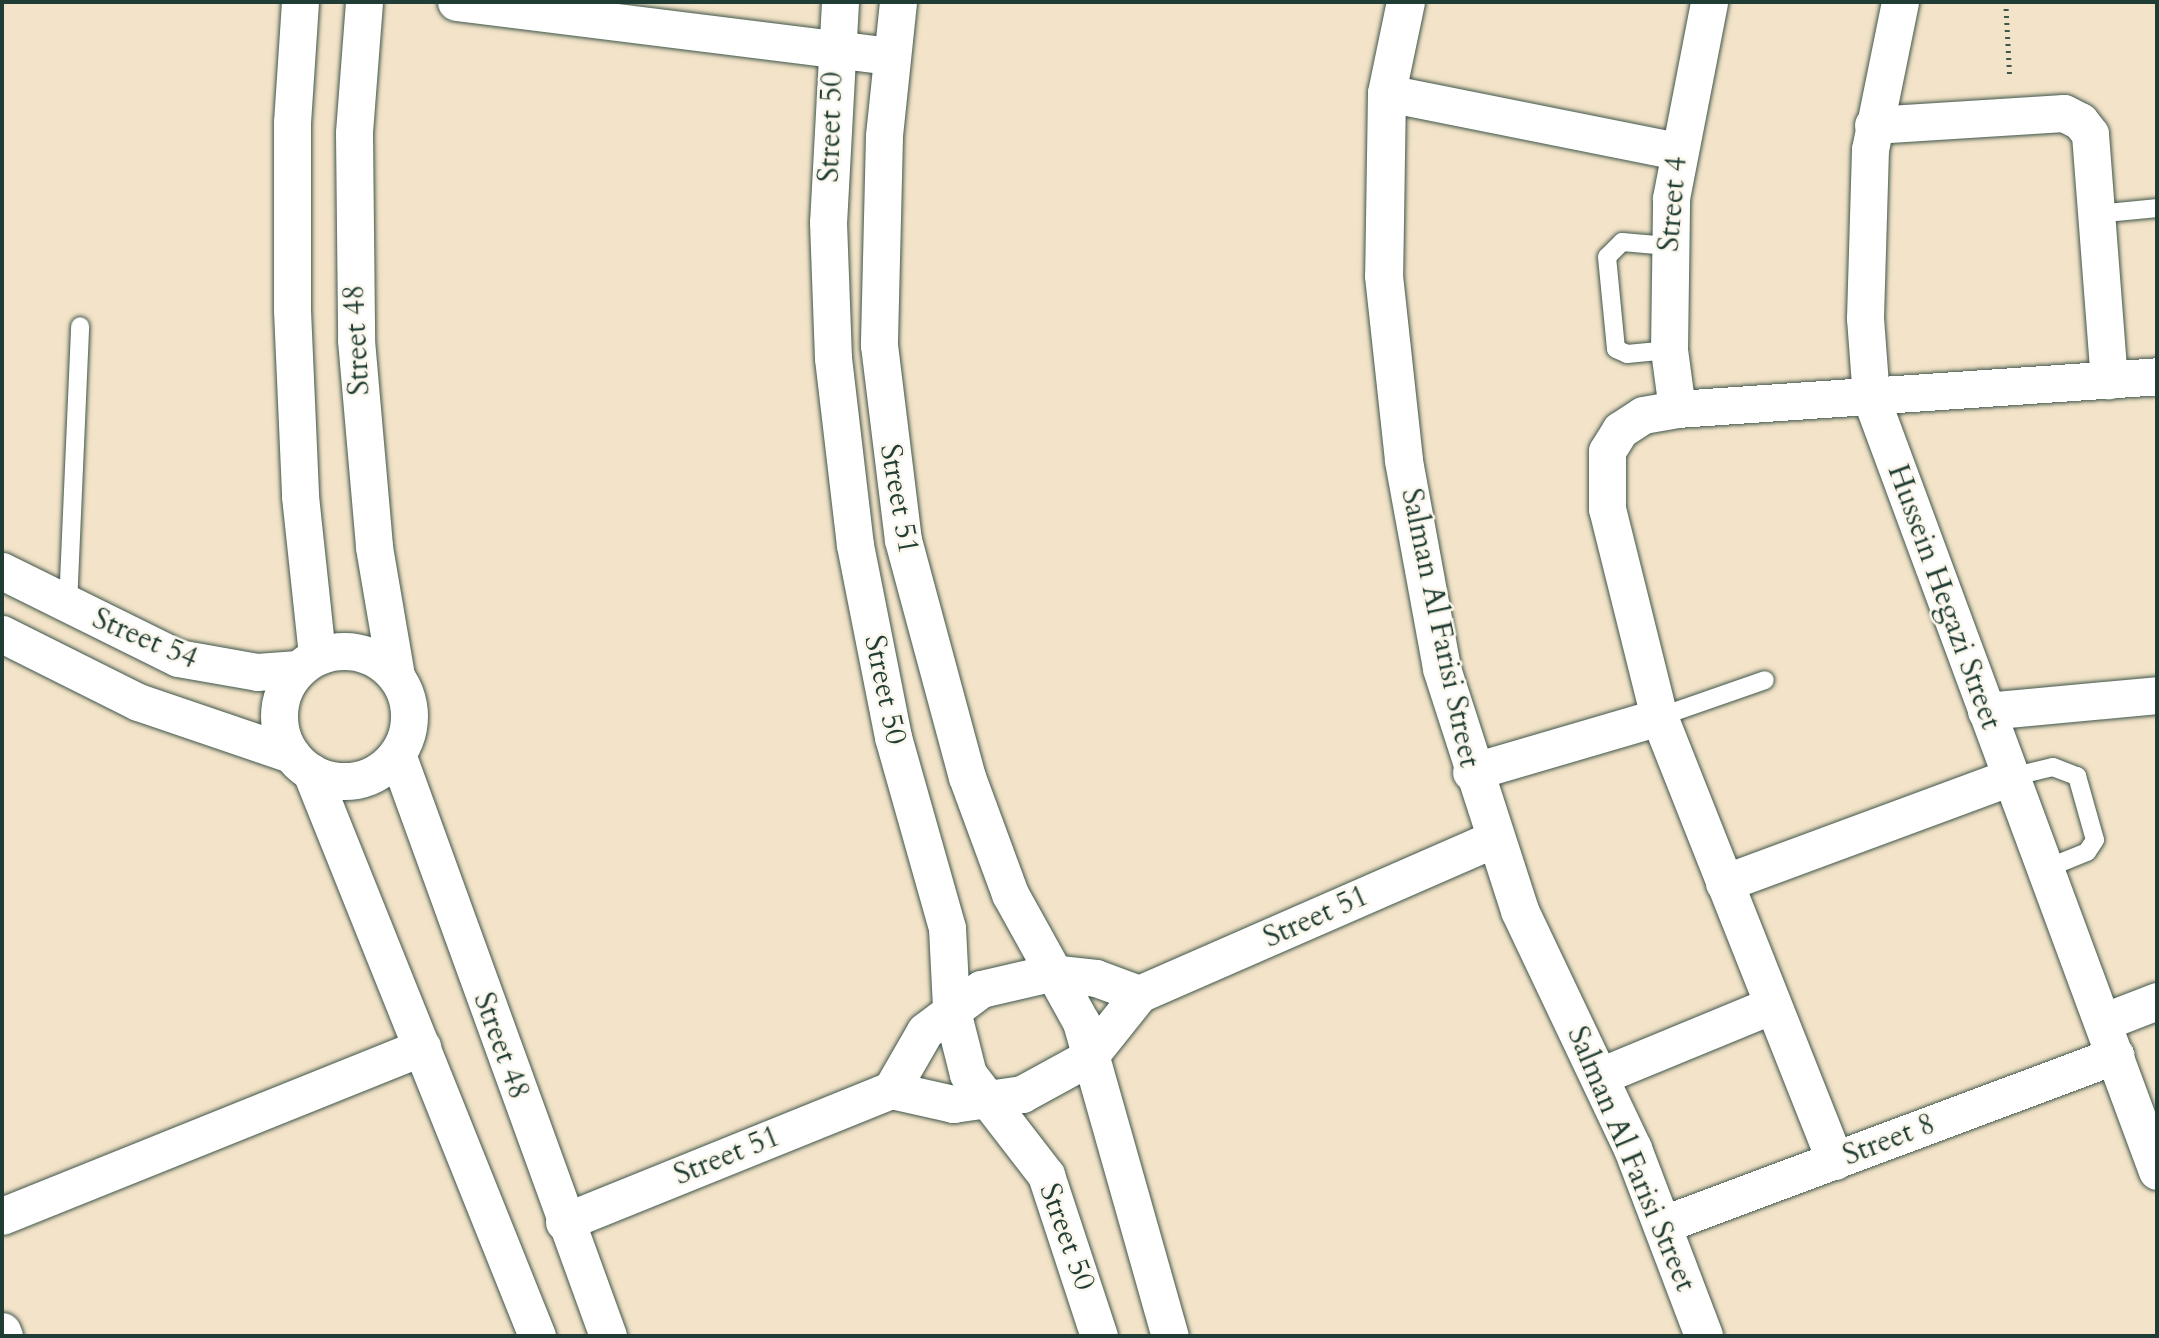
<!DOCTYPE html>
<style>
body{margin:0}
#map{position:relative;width:2159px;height:1338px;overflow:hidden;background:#f3e3c8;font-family:Cardo,serif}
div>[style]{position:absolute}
.path>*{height:4.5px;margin-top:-2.25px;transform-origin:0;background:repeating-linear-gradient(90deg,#3f564a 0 2px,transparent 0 7px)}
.roads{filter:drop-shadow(0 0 2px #3f564a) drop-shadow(0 0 2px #3f564a)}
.lane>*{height:18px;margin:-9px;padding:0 9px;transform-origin:9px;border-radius:9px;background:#fff}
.street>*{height:37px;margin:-18.5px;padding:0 18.5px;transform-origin:18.5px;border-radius:18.5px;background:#fff}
.street>.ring{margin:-18.5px;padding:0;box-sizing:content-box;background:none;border:37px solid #fff;border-radius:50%}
.secondary>*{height:38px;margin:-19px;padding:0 19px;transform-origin:19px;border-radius:19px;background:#fff}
span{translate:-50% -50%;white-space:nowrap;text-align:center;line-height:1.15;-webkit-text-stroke:5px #fbf7ec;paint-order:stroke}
.street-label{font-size:30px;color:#1f3d34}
.frame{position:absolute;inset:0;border:4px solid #1f3d34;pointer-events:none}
</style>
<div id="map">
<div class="path">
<i style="left:2006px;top:2px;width:76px;rotate:87deg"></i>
</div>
<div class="roads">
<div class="lane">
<i style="left:2096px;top:214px;width:61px;rotate:-5.6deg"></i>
<i style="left:1668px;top:246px;width:46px;rotate:-175deg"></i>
<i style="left:1622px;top:242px;width:21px;rotate:135deg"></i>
<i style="left:1607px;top:257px;width:92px;rotate:84.4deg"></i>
<i style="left:1616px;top:349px;width:12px;rotate:24deg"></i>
<i style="left:1627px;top:354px;width:42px;rotate:-5.4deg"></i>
<i style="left:68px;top:605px;width:279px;rotate:-87.5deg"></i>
<i style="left:1659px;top:717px;width:112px;rotate:-19.2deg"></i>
<i style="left:2011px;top:777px;width:43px;rotate:-13.4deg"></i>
<i style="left:2053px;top:767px;width:26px;rotate:21deg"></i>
<i style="left:2077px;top:776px;width:66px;rotate:74.3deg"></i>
<i style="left:2095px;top:840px;width:14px;rotate:124deg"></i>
<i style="left:2087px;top:852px;width:45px;rotate:158deg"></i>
</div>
<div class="street">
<i style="left:300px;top:2px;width:120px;rotate:93.8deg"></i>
<i style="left:292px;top:122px;width:188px;rotate:90deg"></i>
<i style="left:292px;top:310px;width:186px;rotate:87.5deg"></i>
<i style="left:300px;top:496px;width:161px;rotate:83.9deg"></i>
<i style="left:364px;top:2px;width:131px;rotate:94.4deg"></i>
<i style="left:354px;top:133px;width:207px;rotate:89.4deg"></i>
<i style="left:356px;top:340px;width:208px;rotate:85deg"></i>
<i style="left:374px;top:547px;width:131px;rotate:80.3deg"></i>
<i style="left:456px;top:2px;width:436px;rotate:7.1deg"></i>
<i style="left:840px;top:2px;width:220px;rotate:93.1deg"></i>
<i style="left:828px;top:222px;width:136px;rotate:87.9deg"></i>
<i style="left:833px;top:358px;width:188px;rotate:83.3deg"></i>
<i style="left:855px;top:545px;width:196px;rotate:78.8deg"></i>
<i style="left:893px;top:737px;width:198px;rotate:74.2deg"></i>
<i style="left:947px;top:928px;width:79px;rotate:87.1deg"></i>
<i style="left:951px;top:1007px;width:69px;rotate:75.8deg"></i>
<i style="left:968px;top:1074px;width:128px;rotate:52.3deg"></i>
<i style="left:1046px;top:1175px;width:169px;rotate:71.8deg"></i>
<i style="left:898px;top:2px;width:135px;rotate:96deg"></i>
<i style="left:884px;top:136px;width:209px;rotate:91.4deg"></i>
<i style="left:879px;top:345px;width:196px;rotate:83deg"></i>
<i style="left:903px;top:540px;width:245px;rotate:74.9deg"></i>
<i style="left:967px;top:777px;width:125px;rotate:69.8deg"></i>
<i style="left:1010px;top:894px;width:146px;rotate:61deg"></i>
<i style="left:1081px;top:1022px;width:326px;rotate:74.2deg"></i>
<i style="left:1900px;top:2px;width:150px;rotate:101.5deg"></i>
<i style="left:1870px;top:149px;width:169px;rotate:91.7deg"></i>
<i style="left:1865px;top:318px;width:80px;rotate:85.7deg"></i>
<i style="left:1871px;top:398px;width:824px;rotate:69.7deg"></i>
<i style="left:1387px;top:93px;width:296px;rotate:11.3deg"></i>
<i style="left:1873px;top:125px;width:191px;rotate:-3.6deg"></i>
<i style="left:2064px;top:113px;width:18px;rotate:27deg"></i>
<i style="left:2080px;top:121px;width:16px;rotate:52deg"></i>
<i style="left:2090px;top:134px;width:247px;rotate:85.6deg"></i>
<i style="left:1677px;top:409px;width:60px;rotate:-97.7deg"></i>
<i style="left:1669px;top:350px;width:152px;rotate:-89.2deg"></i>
<i style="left:1671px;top:198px;width:200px;rotate:-79deg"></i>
<i style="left:2px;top:571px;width:196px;rotate:26.3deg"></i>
<i style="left:178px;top:658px;width:80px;rotate:10deg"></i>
<i style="left:257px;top:672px;width:41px;rotate:-4.2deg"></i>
<i style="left:2px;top:634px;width:152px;rotate:26.6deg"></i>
<i style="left:138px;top:702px;width:162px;rotate:18.8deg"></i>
<i class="ring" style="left:279px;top:651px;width:93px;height:93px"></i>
<i style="left:1986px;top:711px;width:172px;rotate:-5.3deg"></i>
<i style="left:397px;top:754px;width:619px;rotate:70.07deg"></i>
<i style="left:311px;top:772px;width:608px;rotate:68.16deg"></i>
<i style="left:1471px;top:772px;width:196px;rotate:-16.3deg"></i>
<i style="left:1724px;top:883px;width:306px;rotate:-20.3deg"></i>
<i style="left:2103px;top:1022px;width:58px;rotate:-21.3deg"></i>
<i style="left:1600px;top:1076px;width:186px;rotate:-22.4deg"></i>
<i style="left:891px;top:1090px;width:68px;rotate:-60deg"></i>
<i style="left:925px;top:1031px;width:70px;rotate:-36.9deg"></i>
<i style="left:981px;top:989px;width:71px;rotate:-13.1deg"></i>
<i style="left:1050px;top:973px;width:46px;rotate:6.2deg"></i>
<i style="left:1096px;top:978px;width:46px;rotate:20.4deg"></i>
<i style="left:1835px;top:1161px;width:478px;rotate:-111.6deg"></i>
<i style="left:1659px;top:717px;width:214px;rotate:-104deg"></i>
<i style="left:1607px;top:509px;width:58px;rotate:-90deg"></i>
<i style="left:1607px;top:451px;width:25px;rotate:-58deg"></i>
<i style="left:1620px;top:430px;width:27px;rotate:-33deg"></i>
<i style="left:1643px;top:415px;width:35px;rotate:-10deg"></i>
<i style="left:1677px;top:409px;width:481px;rotate:-3.9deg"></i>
<i style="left:2px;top:1216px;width:453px;rotate:-21.9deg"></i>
<i style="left:564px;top:1222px;width:353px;rotate:-22deg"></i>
<i style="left:891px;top:1090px;width:64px;rotate:12.7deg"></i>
<i style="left:953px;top:1104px;width:70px;rotate:-8.2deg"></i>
<i style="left:1022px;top:1094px;width:75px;rotate:-28.6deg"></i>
<i style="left:1088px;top:1058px;width:82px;rotate:-51.4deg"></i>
<i style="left:1139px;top:994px;width:386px;rotate:-23.6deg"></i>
<i style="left:1664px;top:1224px;width:482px;rotate:-20.5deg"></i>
<i style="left:2px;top:1331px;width:5px;rotate:68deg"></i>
</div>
<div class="secondary">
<i style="left:1406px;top:2px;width:93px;rotate:101.8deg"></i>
<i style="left:1387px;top:93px;width:183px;rotate:90.9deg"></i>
<i style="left:1384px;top:276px;width:186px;rotate:83.8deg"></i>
<i style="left:1404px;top:461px;width:211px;rotate:79.6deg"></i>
<i style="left:1442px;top:669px;width:254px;rotate:72.1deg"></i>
<i style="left:1520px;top:911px;width:263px;rotate:64.6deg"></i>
<i style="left:1633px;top:1149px;width:200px;rotate:69.2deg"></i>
</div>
</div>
<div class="street-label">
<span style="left:831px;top:127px;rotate:-88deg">Street 50</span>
<span style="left:1673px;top:204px;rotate:-85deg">Street 4</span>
<span style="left:357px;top:340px;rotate:-93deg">Street 48</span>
<span style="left:899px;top:499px;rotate:80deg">Street 51</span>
<span style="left:1944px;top:597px;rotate:70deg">Hussein Hegazi Street</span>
<span style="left:1440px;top:628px;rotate:78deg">Salman Al Farisi Street</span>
<span style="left:145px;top:639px;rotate:23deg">Street 54</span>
<span style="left:885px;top:690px;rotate:78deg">Street 50</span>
<span style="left:1316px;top:917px;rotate:-24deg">Street 51</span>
<span style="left:501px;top:1046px;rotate:70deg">Street 48</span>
<span style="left:1889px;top:1140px;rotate:-21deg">Street 8</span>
<span style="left:727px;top:1156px;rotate:-22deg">Street 51</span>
<span style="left:1631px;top:1159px;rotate:67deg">Salman Al Farisi Street</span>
<span style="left:1067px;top:1237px;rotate:70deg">Street 50</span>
</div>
<div class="frame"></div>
</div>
